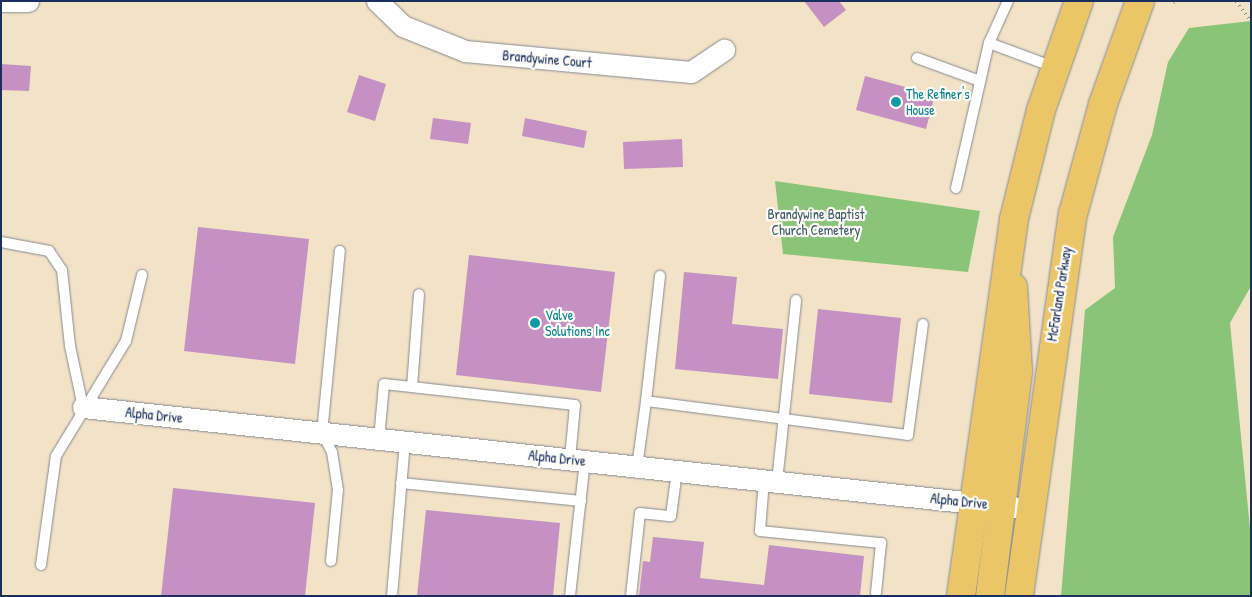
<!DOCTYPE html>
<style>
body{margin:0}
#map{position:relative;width:1252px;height:597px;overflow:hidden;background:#f2e3c7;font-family:"Patrick Hand",sans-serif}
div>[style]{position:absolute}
.green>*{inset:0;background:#8ac478}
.building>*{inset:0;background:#c590c2}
.path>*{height:3px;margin-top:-1.5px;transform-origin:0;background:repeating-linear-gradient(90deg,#868992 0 1px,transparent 0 5px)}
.roads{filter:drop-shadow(0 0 1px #868992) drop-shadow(0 0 1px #868992)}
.lane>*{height:10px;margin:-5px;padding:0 5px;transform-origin:5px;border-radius:5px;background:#fff}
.street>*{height:21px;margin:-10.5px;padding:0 10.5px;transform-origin:10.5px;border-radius:10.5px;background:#fff}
.primary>*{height:28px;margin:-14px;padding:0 14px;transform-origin:14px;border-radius:14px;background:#eac669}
.dots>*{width:14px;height:14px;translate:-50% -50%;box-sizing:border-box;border:2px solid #fdfcf7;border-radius:50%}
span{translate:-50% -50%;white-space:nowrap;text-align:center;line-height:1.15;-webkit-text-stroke:4.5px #fdfcf7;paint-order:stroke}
.street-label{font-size:14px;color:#1b2f5e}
.culture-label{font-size:14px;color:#0d838f}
.left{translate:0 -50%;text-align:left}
.park-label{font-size:14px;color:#3c5c66}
.frame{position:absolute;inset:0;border:2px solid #1b2f5e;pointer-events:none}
</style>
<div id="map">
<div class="green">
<i style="clip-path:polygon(1251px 21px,1251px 286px,1230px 323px,1251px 539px,1251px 596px,1061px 596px,1085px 310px,1115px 288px,1113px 237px,1152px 135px,1168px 62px,1189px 28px)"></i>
<i style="clip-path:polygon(775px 181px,980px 211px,968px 272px,783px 254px)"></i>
</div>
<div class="building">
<i style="clip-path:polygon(804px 1px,839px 1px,846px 10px,824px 27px)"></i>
<i style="clip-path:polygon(1px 64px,31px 66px,29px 91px,1px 90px)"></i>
<i style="clip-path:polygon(359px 75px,386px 84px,375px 121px,347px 112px)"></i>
<i style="clip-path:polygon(865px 76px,935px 95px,926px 129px,856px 110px)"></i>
<i style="clip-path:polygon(433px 118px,471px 123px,468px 144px,430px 139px)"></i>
<i style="clip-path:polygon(525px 118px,587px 131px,584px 148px,522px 136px)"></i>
<i style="clip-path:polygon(682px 139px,683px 167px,624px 169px,623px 142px)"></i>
<i style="clip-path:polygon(198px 227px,309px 239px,295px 364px,184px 351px)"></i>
<i style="clip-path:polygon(469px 255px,615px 272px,601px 392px,456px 375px)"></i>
<i style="clip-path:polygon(684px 272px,737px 277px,732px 324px,783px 329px,778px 379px,675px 369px)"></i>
<i style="clip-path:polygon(818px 309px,901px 318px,892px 403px,809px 394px)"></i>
<i style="clip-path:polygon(173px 488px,315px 503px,305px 596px,161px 596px)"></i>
<i style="clip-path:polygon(426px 510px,560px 523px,553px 596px,417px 596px)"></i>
<i style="clip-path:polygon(653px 537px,704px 542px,700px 578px,764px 585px,769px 545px,864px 556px,860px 596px,639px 596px,643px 561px,650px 562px)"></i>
</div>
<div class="path">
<i style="left:1236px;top:1px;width:25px;rotate:53deg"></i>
<i style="left:1174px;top:3px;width:3px;rotate:-45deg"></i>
</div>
<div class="roads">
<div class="lane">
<i style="left:989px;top:43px;width:69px;rotate:20.3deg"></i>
<i style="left:917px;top:58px;width:67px;rotate:20.1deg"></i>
<i style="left:956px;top:188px;width:149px;rotate:-77.2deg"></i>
<i style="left:989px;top:43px;width:46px;rotate:-65.7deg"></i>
<i style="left:1px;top:242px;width:49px;rotate:10.6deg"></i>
<i style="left:49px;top:251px;width:23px;rotate:56deg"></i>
<i style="left:62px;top:270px;width:76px;rotate:84deg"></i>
<i style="left:70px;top:346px;width:62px;rotate:78deg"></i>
<i style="left:412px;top:387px;width:93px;rotate:-85.7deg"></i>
<i style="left:646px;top:401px;width:126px;rotate:-83.6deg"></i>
<i style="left:379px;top:439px;width:55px;rotate:-84.8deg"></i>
<i style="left:384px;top:384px;width:192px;rotate:6.3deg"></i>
<i style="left:575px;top:405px;width:54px;rotate:95.3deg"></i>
<i style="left:637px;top:467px;width:67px;rotate:-82.2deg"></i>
<i style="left:646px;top:401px;width:264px;rotate:7.4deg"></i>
<i style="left:908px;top:435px;width:112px;rotate:-82.3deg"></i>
<i style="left:764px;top:480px;width:51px;rotate:94.5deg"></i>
<i style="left:760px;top:531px;width:122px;rotate:5.7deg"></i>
<i style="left:881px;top:543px;width:50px;rotate:95.7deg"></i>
<i style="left:777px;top:482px;width:183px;rotate:-84deg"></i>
<i style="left:401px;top:483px;width:181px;rotate:5.7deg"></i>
<i style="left:331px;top:561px;width:71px;rotate:-84.4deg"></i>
<i style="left:338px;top:490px;width:38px;rotate:-99deg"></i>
<i style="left:332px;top:452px;width:21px;rotate:-118deg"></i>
<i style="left:322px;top:433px;width:183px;rotate:-84.4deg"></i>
<i style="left:41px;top:565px;width:110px;rotate:-82.2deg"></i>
<i style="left:56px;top:456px;width:135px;rotate:-58.7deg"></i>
<i style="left:126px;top:341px;width:68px;rotate:-76.4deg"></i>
<i style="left:392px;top:596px;width:155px;rotate:-85.2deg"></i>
<i style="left:570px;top:596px;width:136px;rotate:-83.7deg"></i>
<i style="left:631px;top:596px;width:83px;rotate:-83.8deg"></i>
<i style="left:640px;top:513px;width:31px;rotate:6deg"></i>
<i style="left:671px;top:516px;width:45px;rotate:-82.4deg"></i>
</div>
<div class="street">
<i style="left:1px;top:1px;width:27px"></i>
<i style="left:377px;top:1px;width:36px;rotate:44deg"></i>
<i style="left:403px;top:26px;width:67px;rotate:22deg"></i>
<i style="left:465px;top:51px;width:227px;rotate:5.3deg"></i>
<i style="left:691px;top:72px;width:40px;rotate:-34deg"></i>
<i style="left:83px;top:407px;width:952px;rotate:6.15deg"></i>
</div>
<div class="primary">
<i style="left:961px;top:596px;width:381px;rotate:-82deg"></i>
<i style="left:1014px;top:219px;width:112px;rotate:-76.1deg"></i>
<i style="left:1041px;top:110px;width:115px;rotate:-70.8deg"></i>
<i style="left:990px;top:596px;width:227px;rotate:-82.9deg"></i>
<i style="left:1018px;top:371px;width:84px;rotate:-93.4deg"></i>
<i style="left:1019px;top:596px;width:386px;rotate:-82deg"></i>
<i style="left:1073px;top:214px;width:114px;rotate:-74.7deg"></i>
<i style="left:1103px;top:104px;width:109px;rotate:-70.2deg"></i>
</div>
</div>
<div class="dots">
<i style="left:896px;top:102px;background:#0f9aa8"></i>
<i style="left:535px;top:323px;background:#0f9aa8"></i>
</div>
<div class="street-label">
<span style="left:547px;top:59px;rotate:5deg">Brandywine Court</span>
<span style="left:1059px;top:294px;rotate:-81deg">McFarland Parkway</span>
<span style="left:154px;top:415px;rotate:6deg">Alpha Drive</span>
<span style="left:557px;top:458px;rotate:6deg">Alpha Drive</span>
<span style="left:959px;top:501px;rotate:6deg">Alpha Drive</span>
</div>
<div class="culture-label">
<span class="left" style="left:906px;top:102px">The Refiner's<br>House</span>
<span class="left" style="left:545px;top:323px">Valve<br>Solutions Inc</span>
</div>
<div class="park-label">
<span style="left:816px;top:222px">Brandywine Baptist<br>Church Cemetery</span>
</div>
<div class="frame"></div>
</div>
